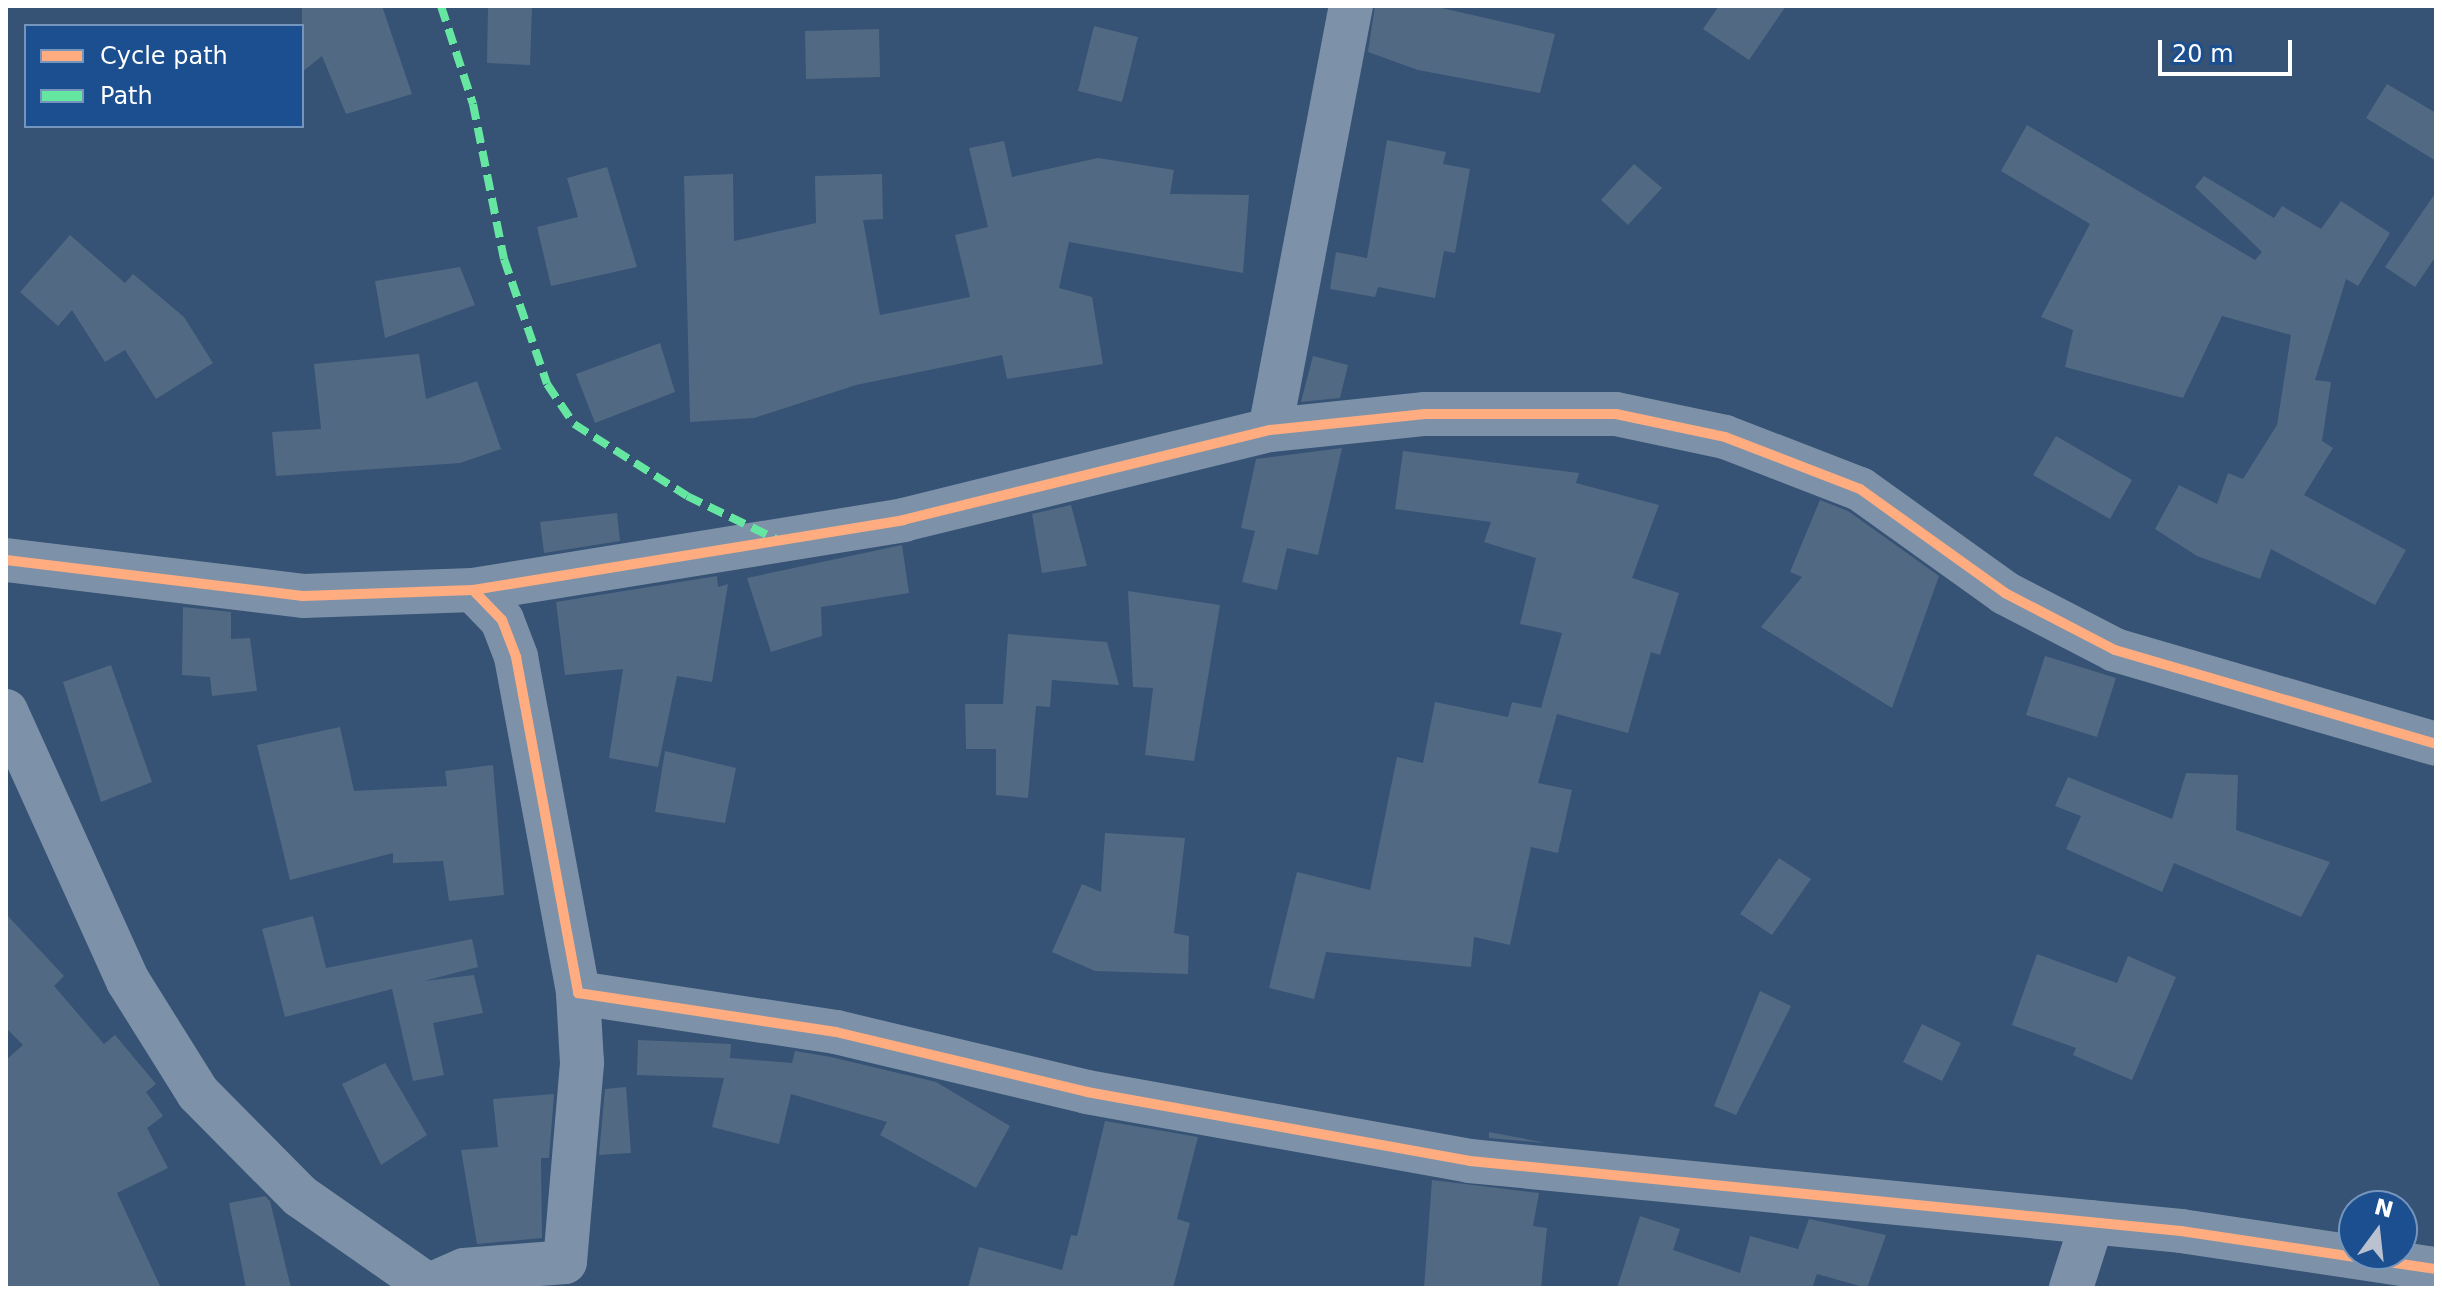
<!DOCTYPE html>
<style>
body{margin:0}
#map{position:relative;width:2442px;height:1294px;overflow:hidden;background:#365274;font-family:"DejaVu Sans",sans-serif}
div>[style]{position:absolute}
.building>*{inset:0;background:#526984}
.minor>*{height:44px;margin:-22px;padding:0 22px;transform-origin:22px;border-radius:22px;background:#7d92a8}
.quiet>*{height:8px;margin-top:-4px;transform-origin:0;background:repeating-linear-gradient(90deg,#66e7a1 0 16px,transparent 0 24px)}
.cycleway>*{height:10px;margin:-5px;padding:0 5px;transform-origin:5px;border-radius:5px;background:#ffac80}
span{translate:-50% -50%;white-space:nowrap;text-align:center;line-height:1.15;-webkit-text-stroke:7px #1b4f8f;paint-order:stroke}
.frame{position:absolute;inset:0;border:8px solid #fff;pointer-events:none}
.legend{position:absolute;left:24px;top:24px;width:280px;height:104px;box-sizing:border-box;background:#1b4f8f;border:2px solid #7695bc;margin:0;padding:10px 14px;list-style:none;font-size:24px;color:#fff}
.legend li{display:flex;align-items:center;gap:16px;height:40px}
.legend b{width:40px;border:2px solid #7695bc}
.north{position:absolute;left:2338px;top:1190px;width:80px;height:80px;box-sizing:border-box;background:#1b4f8f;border:2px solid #7695bc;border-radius:50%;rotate:15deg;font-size:22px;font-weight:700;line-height:32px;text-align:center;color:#fff}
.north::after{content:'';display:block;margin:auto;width:28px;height:36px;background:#b9c2ce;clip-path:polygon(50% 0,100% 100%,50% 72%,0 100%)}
.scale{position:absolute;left:2158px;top:40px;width:134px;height:36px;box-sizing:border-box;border:4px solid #fff;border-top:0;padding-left:10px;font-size:24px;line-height:28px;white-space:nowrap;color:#fff;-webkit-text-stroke:6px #1b4f8f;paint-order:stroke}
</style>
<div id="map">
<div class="building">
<i style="clip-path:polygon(302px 6px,382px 6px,412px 94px,346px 114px,322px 56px,302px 72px)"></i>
<i style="clip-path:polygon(488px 6px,532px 7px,530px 65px,487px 63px)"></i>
<i style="clip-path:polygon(1375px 6px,1433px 6px,1555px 34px,1540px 93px,1418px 70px,1368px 52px)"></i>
<i style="clip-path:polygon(1719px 6px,1786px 6px,1749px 60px,1703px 29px)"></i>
<i style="clip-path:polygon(1094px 26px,1138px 37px,1122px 102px,1078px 91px)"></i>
<i style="clip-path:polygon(879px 29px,880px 77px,806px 79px,805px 31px)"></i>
<i style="clip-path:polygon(2387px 84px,2436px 113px,2436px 161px,2366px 118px)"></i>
<i style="clip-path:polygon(2027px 125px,2255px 260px,2262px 252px,2195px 187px,2204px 176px,2274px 218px,2282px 206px,2321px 229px,2341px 201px,2390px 233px,2358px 286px,2346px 279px,2315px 380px,2331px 382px,2322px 441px,2333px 448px,2304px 495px,2406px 550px,2375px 605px,2271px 549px,2260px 579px,2197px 556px,2155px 529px,2179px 485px,2217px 504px,2228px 473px,2243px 479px,2277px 425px,2291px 335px,2222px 316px,2183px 398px,2065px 367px,2073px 330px,2041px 317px,2090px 224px,2001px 171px)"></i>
<i style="clip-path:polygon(1387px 140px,1446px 152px,1443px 164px,1470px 169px,1455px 253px,1444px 251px,1435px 298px,1378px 287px,1375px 297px,1330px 289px,1336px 252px,1367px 258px)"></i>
<i style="clip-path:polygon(1004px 141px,1012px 177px,1098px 158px,1174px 170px,1170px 194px,1249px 195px,1243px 273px,1069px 242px,1059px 288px,1092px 297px,1103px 364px,1007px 379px,1002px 355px,856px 385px,754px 418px,690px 422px,684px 176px,733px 174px,734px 241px,816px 223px,815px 176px,882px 174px,883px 219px,863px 220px,880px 315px,970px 297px,955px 235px,988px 227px,969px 148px)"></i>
<i style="clip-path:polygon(1634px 164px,1662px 188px,1628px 225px,1601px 200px)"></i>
<i style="clip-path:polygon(607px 167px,637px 267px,551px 286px,537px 227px,578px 217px,567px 178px)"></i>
<i style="clip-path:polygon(2436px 192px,2436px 256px,2415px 287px,2385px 267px)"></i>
<i style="clip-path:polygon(70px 235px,125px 283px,133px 274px,184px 317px,213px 363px,156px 399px,125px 350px,105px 362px,72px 310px,58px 326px,20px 292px)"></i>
<i style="clip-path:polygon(460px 267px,475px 305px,385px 338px,375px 281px)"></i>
<i style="clip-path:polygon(660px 343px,675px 392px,595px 423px,576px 374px)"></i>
<i style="clip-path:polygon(419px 354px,426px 399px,477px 381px,501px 449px,460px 463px,276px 476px,272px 432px,321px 429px,314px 364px)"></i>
<i style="clip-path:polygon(1313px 356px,1348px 365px,1340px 398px,1301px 402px)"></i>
<i style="clip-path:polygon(2056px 436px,2132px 480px,2110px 519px,2033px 475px)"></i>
<i style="clip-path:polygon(1342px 448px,1318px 555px,1287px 548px,1277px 590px,1242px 582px,1255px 531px,1241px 528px,1256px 459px)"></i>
<i style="clip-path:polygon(1403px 451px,1579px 473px,1576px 483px,1659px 505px,1632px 578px,1679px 593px,1660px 655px,1651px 652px,1628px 733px,1557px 714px,1538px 783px,1572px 790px,1558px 853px,1531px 847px,1510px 945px,1474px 937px,1471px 967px,1326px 952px,1314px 999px,1269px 988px,1297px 872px,1370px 890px,1397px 757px,1423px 763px,1435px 702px,1508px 717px,1512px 702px,1541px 708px,1562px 633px,1520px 624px,1536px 558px,1484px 542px,1491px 522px,1395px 509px)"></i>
<i style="clip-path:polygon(1820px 500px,1848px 511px,1939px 576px,1892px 708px,1761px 627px,1802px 577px,1790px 572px)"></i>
<i style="clip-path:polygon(1071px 505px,1087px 566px,1042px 573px,1032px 514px)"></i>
<i style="clip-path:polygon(617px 513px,620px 541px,544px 553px,540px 522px)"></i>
<i style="clip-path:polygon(902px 545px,909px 593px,821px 607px,822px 636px,771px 652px,747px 578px)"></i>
<i style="clip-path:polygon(717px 576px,718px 587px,728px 584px,712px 682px,677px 676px,658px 767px,609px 758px,623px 669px,565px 675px,556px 602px)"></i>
<i style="clip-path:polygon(1128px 591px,1220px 605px,1194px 761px,1145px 755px,1153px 688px,1133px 687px)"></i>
<i style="clip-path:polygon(183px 607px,231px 612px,231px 639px,250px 638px,257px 691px,212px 696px,210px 677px,182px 675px)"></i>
<i style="clip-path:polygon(1008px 634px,1107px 642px,1119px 685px,1052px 680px,1050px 707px,1036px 706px,1028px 798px,996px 795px,996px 749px,966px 749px,965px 704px,1003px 704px)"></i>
<i style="clip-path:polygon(2045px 656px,2116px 678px,2097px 737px,2026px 715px)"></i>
<i style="clip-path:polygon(111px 665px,152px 782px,101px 802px,63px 682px)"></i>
<i style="clip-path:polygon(340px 727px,354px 791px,447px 786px,445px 771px,493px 765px,504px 895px,449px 901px,443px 861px,393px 863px,393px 853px,290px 880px,257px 745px)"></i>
<i style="clip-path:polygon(665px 751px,736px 768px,725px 823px,655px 812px)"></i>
<i style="clip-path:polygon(2186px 773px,2238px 775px,2236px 830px,2330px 862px,2301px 917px,2174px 863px,2162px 892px,2066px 849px,2081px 816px,2055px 806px,2068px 777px,2172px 819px)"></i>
<i style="clip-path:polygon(1105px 833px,1185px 838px,1174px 933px,1189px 936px,1188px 974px,1095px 971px,1052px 952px,1082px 884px,1101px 892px)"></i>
<i style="clip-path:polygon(1779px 858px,1811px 879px,1772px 935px,1740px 914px)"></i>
<i style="clip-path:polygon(6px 914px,64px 976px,54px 986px,104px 1044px,115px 1035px,156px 1084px,146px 1092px,163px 1116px,147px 1128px,168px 1168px,117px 1193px,161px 1288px,6px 1288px,6px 1060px,23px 1045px,6px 1028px)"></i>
<i style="clip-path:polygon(313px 916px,326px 968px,472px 939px,478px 967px,424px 981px,474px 975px,483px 1013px,433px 1023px,444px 1075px,413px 1081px,392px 989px,285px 1017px,262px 929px)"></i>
<i style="clip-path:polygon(2037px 954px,2117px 983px,2128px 956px,2176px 977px,2132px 1080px,2073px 1055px,2076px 1048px,2012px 1025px)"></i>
<i style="clip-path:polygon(1760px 991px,1791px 1006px,1736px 1115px,1714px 1106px)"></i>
<i style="clip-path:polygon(1922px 1024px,1961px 1043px,1942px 1081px,1903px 1062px)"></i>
<i style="clip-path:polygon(638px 1040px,731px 1044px,730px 1058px,792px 1063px,795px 1051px,831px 1057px,936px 1082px,1010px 1126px,976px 1188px,880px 1135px,887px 1122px,791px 1094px,779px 1144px,712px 1127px,724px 1078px,637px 1075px)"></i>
<i style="clip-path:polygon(385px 1063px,427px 1135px,381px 1165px,342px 1084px)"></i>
<i style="clip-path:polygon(626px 1087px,631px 1153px,599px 1155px,605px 1089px)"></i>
<i style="clip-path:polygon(554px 1094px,549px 1158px,541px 1158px,542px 1238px,477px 1244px,461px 1150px,498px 1147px,493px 1099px)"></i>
<i style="clip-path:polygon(1105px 1121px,1198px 1137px,1177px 1219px,1190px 1223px,1173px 1288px,968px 1288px,979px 1247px,1062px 1270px,1071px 1235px,1077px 1236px)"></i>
<i style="clip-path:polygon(1489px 1132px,1547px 1143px,1489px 1138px)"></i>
<i style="clip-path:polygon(1432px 1180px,1539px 1193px,1533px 1226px,1547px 1228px,1541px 1288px,1424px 1288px)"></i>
<i style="clip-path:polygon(265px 1196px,270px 1201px,291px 1288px,246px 1288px,229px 1203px)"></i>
<i style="clip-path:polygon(1640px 1216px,1680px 1229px,1673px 1250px,1740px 1273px,1750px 1236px,1798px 1249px,1809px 1219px,1886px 1235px,1867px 1288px,1817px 1274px,1812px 1288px,1617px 1288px)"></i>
</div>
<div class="minor">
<i style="left:1270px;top:430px;width:432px;rotate:-79.2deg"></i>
<i style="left:6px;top:560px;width:299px;rotate:6.9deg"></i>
<i style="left:303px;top:596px;width:170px;rotate:-2deg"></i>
<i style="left:473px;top:590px;width:42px;rotate:46deg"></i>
<i style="left:502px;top:620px;width:40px;rotate:69deg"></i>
<i style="left:516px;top:657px;width:342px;rotate:79.5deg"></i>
<i style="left:578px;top:993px;width:261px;rotate:8.6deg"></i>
<i style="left:836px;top:1032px;width:258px;rotate:13.4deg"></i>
<i style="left:1087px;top:1092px;width:389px;rotate:10.2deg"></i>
<i style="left:1470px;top:1161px;width:714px;rotate:5.62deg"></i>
<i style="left:2181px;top:1231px;width:258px;rotate:8.5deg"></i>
<i style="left:473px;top:590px;width:436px;rotate:-9.2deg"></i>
<i style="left:903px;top:520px;width:378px;rotate:-13.8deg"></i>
<i style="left:1270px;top:430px;width:156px;rotate:-5.9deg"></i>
<i style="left:1425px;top:414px;width:191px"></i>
<i style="left:1616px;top:414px;width:111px;rotate:11.9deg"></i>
<i style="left:1725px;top:437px;width:145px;rotate:21.1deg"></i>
<i style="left:1860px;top:489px;width:178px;rotate:35.6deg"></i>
<i style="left:2005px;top:593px;width:124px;rotate:27.4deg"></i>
<i style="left:2115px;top:650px;width:334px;rotate:16.3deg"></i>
<i style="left:6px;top:711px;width:296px;rotate:65.7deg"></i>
<i style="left:128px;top:981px;width:132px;rotate:58deg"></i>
<i style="left:198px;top:1093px;width:145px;rotate:45.3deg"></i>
<i style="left:300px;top:1196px;width:161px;rotate:34.9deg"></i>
<i style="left:423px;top:1288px;width:45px;rotate:-23.7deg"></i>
<i style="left:464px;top:1270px;width:101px;rotate:-4.5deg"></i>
<i style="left:565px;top:1262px;width:200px;rotate:-85.1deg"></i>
<i style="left:582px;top:1063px;width:70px;rotate:-93.3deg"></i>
<i style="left:2071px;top:1288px;width:69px;rotate:-72.3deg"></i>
</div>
<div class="quiet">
<i style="left:441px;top:6px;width:103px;rotate:71.9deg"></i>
<i style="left:473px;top:104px;width:158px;rotate:78.7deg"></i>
<i style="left:504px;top:259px;width:132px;rotate:71deg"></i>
<i style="left:547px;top:384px;width:48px;rotate:56deg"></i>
<i style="left:574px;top:424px;width:134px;rotate:32.5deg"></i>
<i style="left:687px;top:496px;width:99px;rotate:25.8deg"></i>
</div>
<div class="cycleway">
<i style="left:6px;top:560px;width:299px;rotate:6.9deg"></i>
<i style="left:303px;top:596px;width:170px;rotate:-2deg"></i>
<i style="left:473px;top:590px;width:42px;rotate:46deg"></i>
<i style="left:502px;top:620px;width:40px;rotate:69deg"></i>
<i style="left:516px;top:657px;width:342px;rotate:79.5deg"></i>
<i style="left:578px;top:993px;width:261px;rotate:8.6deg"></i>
<i style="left:836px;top:1032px;width:258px;rotate:13.4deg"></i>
<i style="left:1087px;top:1092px;width:389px;rotate:10.2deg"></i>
<i style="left:1470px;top:1161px;width:714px;rotate:5.62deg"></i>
<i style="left:2181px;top:1231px;width:258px;rotate:8.5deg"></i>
<i style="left:473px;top:590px;width:436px;rotate:-9.2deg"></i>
<i style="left:903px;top:520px;width:378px;rotate:-13.8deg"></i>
<i style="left:1270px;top:430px;width:156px;rotate:-5.9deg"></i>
<i style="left:1425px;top:414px;width:191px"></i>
<i style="left:1616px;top:414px;width:111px;rotate:11.9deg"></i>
<i style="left:1725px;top:437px;width:145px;rotate:21.1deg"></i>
<i style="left:1860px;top:489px;width:178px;rotate:35.6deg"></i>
<i style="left:2005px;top:593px;width:124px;rotate:27.4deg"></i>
<i style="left:2115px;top:650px;width:334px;rotate:16.3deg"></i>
</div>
<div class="frame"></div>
<ul class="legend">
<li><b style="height:10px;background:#ffac80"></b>Cycle path</li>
<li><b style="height:10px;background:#66e7a1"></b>Path</li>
</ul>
<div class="north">N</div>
<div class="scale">20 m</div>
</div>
